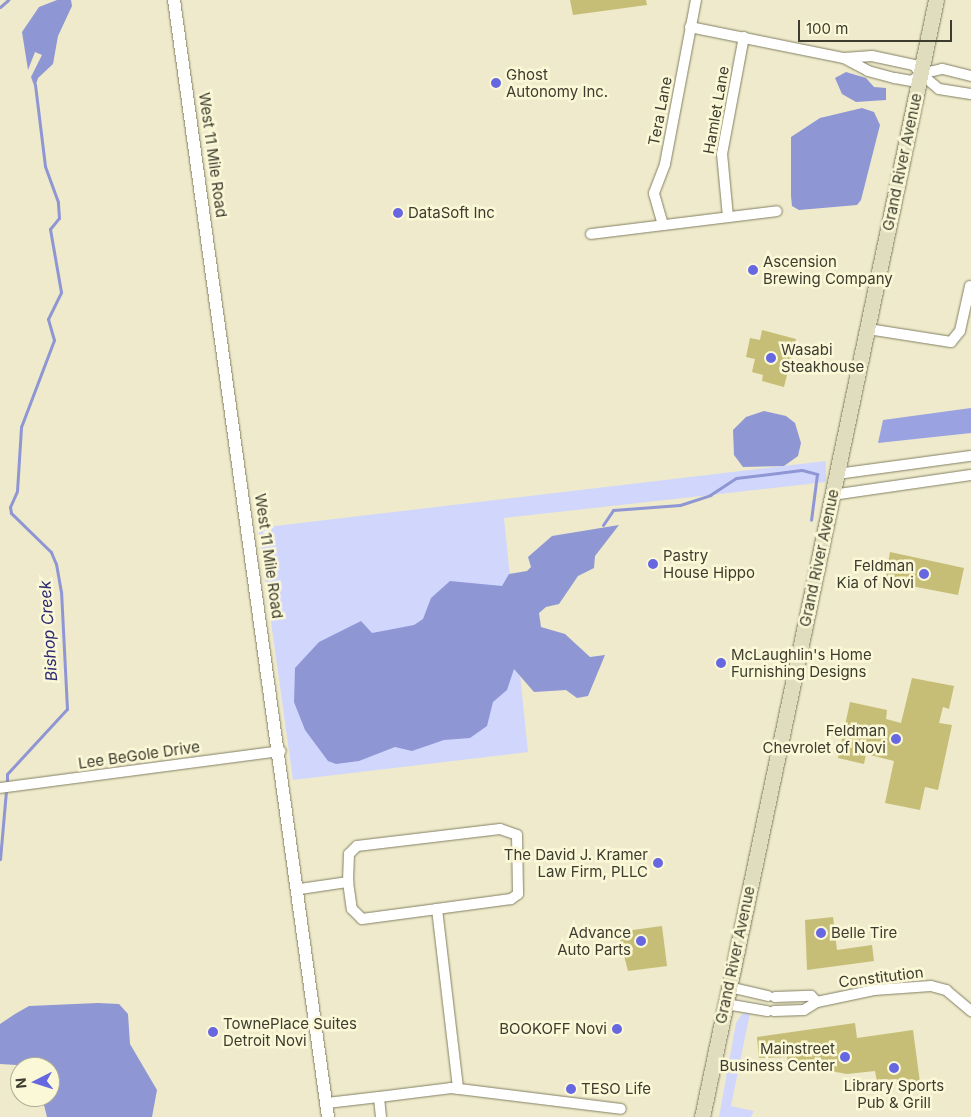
<!DOCTYPE html>
<style>
body{margin:0}
#map{position:relative;width:971px;height:1117px;overflow:hidden;background:#eeeacb;font-family:Inter,sans-serif}
div>[style]{position:absolute}
.green>*{inset:0;background:#d1d7fc}
.forest>*{inset:0;background:#9ba2e1}
.water>*{inset:0;background:#8f96d4}
.stream>*{height:3px;margin:-1.5px;padding:0 1.5px;transform-origin:1.5px;border-radius:1.5px;background:#8f96d4}
.building>*{inset:0;background:#c6bd76}
.roads{filter:drop-shadow(0 0 1px #848064) drop-shadow(0 0 1px #848064)}
.minor>*{height:10px;margin:-5px;padding:0 5px;transform-origin:5px;border-radius:5px;background:#fff}
.tertiary>*{height:12px;margin:-6px;padding:0 6px;transform-origin:6px;border-radius:6px;background:#fff}
.secondary>*{height:15px;margin:-7.5px;padding:0 7.5px;transform-origin:7.5px;border-radius:7.5px;background:#e0dcbe}
.dots>*{width:14px;height:14px;translate:-50% -50%;box-sizing:border-box;border:2px solid #fbf8d8;border-radius:50%}
span{translate:-50% -50%;white-space:nowrap;text-align:center;line-height:1.15;-webkit-text-stroke:5px #fbf8d8;paint-order:stroke}
.poi-label{font-size:15px;color:#3d3c2f}
.left{translate:0 -50%;text-align:left}
.right{translate:-100% -50%;text-align:right}
.street-label{font-size:15px;color:#3d3c2f}
.water-label{font-size:16px;color:#2c2a73;font-style:italic}
.north{position:absolute;left:10px;top:1057px;width:50px;height:50px;box-sizing:border-box;background:#fbf8d8;border:1px solid #afad94;border-radius:50%;rotate:265deg;font-size:14px;font-weight:700;line-height:20px;text-align:center;color:#3d3c2f}
.north::after{content:'';display:block;margin:auto;width:18px;height:22px;background:#6768e1;clip-path:polygon(50% 0,100% 100%,50% 72%,0 100%)}
.scale{position:absolute;left:798px;top:20px;width:154px;height:22px;box-sizing:border-box;border:2px solid #3d3c2f;border-top:0;padding-left:6px;font-size:15px;line-height:18px;white-space:nowrap;color:#3d3c2f;-webkit-text-stroke:4px #fbf8d8;paint-order:stroke}
</style>
<div id="map">
<div class="green">
<i style="clip-path:polygon(826px 461px,826px 482px,504px 518px,528px 752px,293px 780px,258px 528px)"></i>
<i style="clip-path:polygon(750px 1013px,731px 1106px,754px 1111px,751px 1117px,719px 1117px,736px 1023px,742px 1014px)"></i>
</div>
<div class="forest">
<i style="clip-path:polygon(971px 408px,971px 433px,878px 443px,883px 420px)"></i>
</div>
<div class="water">
<i style="clip-path:polygon(57px 0,71px 0,72px 6px,58px 36px,53px 64px,38px 78px,35px 88px,31px 77px,42px 55px,35px 52px,28px 70px,22px 32px,39px 7px)"></i>
<i style="clip-path:polygon(846px 72px,866px 78px,874px 87px,886px 88px,886px 100px,856px 102px,842px 94px,835px 78px)"></i>
<i style="clip-path:polygon(862px 108px,874px 112px,880px 125px,861px 200px,857px 205px,799px 210px,792px 206px,791px 196px,791px 137px,820px 118px)"></i>
<i style="clip-path:polygon(764px 411px,786px 416px,795px 423px,801px 443px,798px 456px,784px 466px,743px 467px,734px 455px,733px 430px,746px 417px)"></i>
<i style="clip-path:polygon(619px 525px,595px 556px,594px 568px,578px 576px,559px 604px,546px 607px,539px 613px,541px 627px,565px 634px,590px 657px,605px 655px,588px 696px,577px 698px,566px 690px,534px 692px,514px 669px,507px 690px,493px 702px,487px 726px,470px 738px,444px 740px,412px 751px,395px 747px,359px 761px,336px 764px,328px 761px,305px 730px,294px 702px,295px 668px,319px 642px,361px 621px,372px 633px,414px 625px,423px 619px,431px 598px,450px 581px,502px 586px,509px 574px,527px 571px,531px 567px,528px 557px,552px 536px)"></i>
<i style="clip-path:polygon(98px 1003px,119px 1004px,128px 1014px,130px 1044px,157px 1090px,152px 1117px,47px 1117px,42px 1097px,50px 1097px,50px 1067px,0 1064px,0 1024px,15px 1014px,29px 1006px)"></i>
</div>
<div class="stream">
<i style="left:0;top:7px;width:11px;rotate:-41deg"></i>
<i style="left:603px;top:525px;width:18px;rotate:-56deg"></i>
<i style="left:613px;top:510px;width:67px;rotate:-4.3deg"></i>
<i style="left:680px;top:505px;width:32px;rotate:-18deg"></i>
<i style="left:710px;top:495px;width:31px;rotate:-33deg"></i>
<i style="left:736px;top:478px;width:66px;rotate:-6.9deg"></i>
<i style="left:802px;top:470px;width:16px;rotate:15deg"></i>
<i style="left:817px;top:474px;width:46px;rotate:97.4deg"></i>
<i style="left:7px;top:784px;width:10px;rotate:-90deg"></i>
<i style="left:7px;top:774px;width:88px;rotate:-47.3deg"></i>
<i style="left:67px;top:709px;width:117px;rotate:-92.9deg"></i>
<i style="left:61px;top:592px;width:28px;rotate:-100deg"></i>
<i style="left:56px;top:564px;width:13px;rotate:-113deg"></i>
<i style="left:51px;top:552px;width:56px;rotate:-135.7deg"></i>
<i style="left:11px;top:513px;width:6px;rotate:-99deg"></i>
<i style="left:10px;top:507px;width:17px;rotate:-66deg"></i>
<i style="left:17px;top:491px;width:64px;rotate:-86.4deg"></i>
<i style="left:21px;top:427px;width:93px;rotate:-69.2deg"></i>
<i style="left:54px;top:340px;width:22px;rotate:-106deg"></i>
<i style="left:48px;top:319px;width:30px;rotate:-64deg"></i>
<i style="left:61px;top:292px;width:64px;rotate:-99.9deg"></i>
<i style="left:50px;top:229px;width:14px;rotate:-51deg"></i>
<i style="left:59px;top:218px;width:16px;rotate:-94deg"></i>
<i style="left:58px;top:202px;width:38px;rotate:-110deg"></i>
<i style="left:45px;top:166px;width:82px;rotate:-97deg"></i>
<i style="left:0;top:859px;width:69px;rotate:-85deg"></i>
</div>
<div class="building">
<i style="clip-path:polygon(570px 0,646px 0,647px 5px,573px 15px)"></i>
<i style="clip-path:polygon(762px 330px,796px 339px,784px 387px,762px 381px,763px 375px,752px 372px,755px 359px,746px 357px,750px 338px,760px 340px)"></i>
<i style="clip-path:polygon(890px 552px,964px 568px,958px 595px,885px 581px)"></i>
<i style="clip-path:polygon(912px 678px,954px 686px,949px 709px,943px 707px,939px 723px,952px 725px,938px 790px,925px 787px,920px 810px,885px 803px,894px 761px,866px 754px,864px 764px,838px 758px,850px 702px,887px 710px,886px 719px,901px 723px)"></i>
<i style="clip-path:polygon(833px 917px,837px 950px,872px 945px,874px 961px,807px 970px,805px 920px)"></i>
<i style="clip-path:polygon(662px 926px,667px 966px,628px 971px,618px 932px)"></i>
<i style="clip-path:polygon(855px 1023px,857px 1038px,913px 1030px,921px 1090px,898px 1085px,897px 1079px,877px 1082px,875px 1071px,847px 1074px,825px 1070px,824px 1065px,802px 1068px,801px 1062px,788px 1063px,787px 1057px,759px 1058px,757px 1037px)"></i>
</div>
<div class="roads">
<div class="minor">
<i style="left:690px;top:27px;width:157px;rotate:11.4deg"></i>
<i style="left:844px;top:58px;width:27px;rotate:28deg"></i>
<i style="left:868px;top:71px;width:28px;rotate:15deg"></i>
<i style="left:895px;top:78px;width:17px;rotate:10deg"></i>
<i style="left:912px;top:81px;width:11px;rotate:-38deg"></i>
<i style="left:921px;top:74px;width:11px;rotate:-128deg"></i>
<i style="left:914px;top:65px;width:43px;rotate:-167.9deg"></i>
<i style="left:872px;top:56px;width:28px;rotate:176deg"></i>
<i style="left:971px;top:76px;width:30px;rotate:-166deg"></i>
<i style="left:942px;top:69px;width:22px;rotate:167deg"></i>
<i style="left:921px;top:74px;width:23px;rotate:40deg"></i>
<i style="left:939px;top:89px;width:32px;rotate:9deg"></i>
<i style="left:728px;top:217px;width:63px;rotate:-95.4deg"></i>
<i style="left:722px;top:154px;width:119px;rotate:-79.4deg"></i>
<i style="left:663px;top:225px;width:33px;rotate:-106deg"></i>
<i style="left:654px;top:193px;width:31px;rotate:-69deg"></i>
<i style="left:665px;top:164px;width:167px;rotate:-79.3deg"></i>
<i style="left:591px;top:234px;width:187px;rotate:-7deg"></i>
<i style="left:868px;top:329px;width:84px;rotate:8.9deg"></i>
<i style="left:951px;top:342px;width:14px;rotate:-51deg"></i>
<i style="left:960px;top:331px;width:46px;rotate:-77.5deg"></i>
<i style="left:837px;top:474px;width:135px;rotate:-7.7deg"></i>
<i style="left:832px;top:495px;width:140px;rotate:-8.2deg"></i>
<i style="left:0;top:788px;width:283px;rotate:-7.5deg"></i>
<i style="left:348px;top:882px;width:28px;rotate:-88deg"></i>
<i style="left:349px;top:854px;width:11px;rotate:-45deg"></i>
<i style="left:357px;top:846px;width:144px;rotate:-6.8deg"></i>
<i style="left:500px;top:829px;width:18px;rotate:19deg"></i>
<i style="left:517px;top:835px;width:59px;rotate:89deg"></i>
<i style="left:518px;top:894px;width:9px;rotate:144deg"></i>
<i style="left:511px;top:899px;width:75px;rotate:172.3deg"></i>
<i style="left:300px;top:889px;width:49px;rotate:-8.3deg"></i>
<i style="left:348px;top:882px;width:27px;rotate:82deg"></i>
<i style="left:352px;top:909px;width:14px;rotate:45deg"></i>
<i style="left:362px;top:919px;width:76px;rotate:-7.6deg"></i>
<i style="left:437px;top:909px;width:181px;rotate:83.3deg"></i>
<i style="left:729px;top:987px;width:40px;rotate:13deg"></i>
<i style="left:775px;top:997px;width:36px;rotate:-2deg"></i>
<i style="left:811px;top:996px;width:8px;rotate:45deg"></i>
<i style="left:726px;top:1004px;width:42px;rotate:9.7deg"></i>
<i style="left:774px;top:1011px;width:30px;rotate:-2deg"></i>
<i style="left:804px;top:1010px;width:15px;rotate:-32deg"></i>
<i style="left:817px;top:1002px;width:58px;rotate:-11.9deg"></i>
<i style="left:874px;top:990px;width:57px;rotate:-4deg"></i>
<i style="left:931px;top:986px;width:16px;rotate:15deg"></i>
<i style="left:946px;top:990px;width:33px;rotate:40deg"></i>
<i style="left:327px;top:1103px;width:52px;rotate:-6.6deg"></i>
<i style="left:381px;top:1117px;width:20px;rotate:-96deg"></i>
<i style="left:379px;top:1097px;width:73px;rotate:-7.1deg"></i>
<i style="left:451px;top:1088px;width:171px;rotate:7deg"></i>
</div>
<div class="tertiary">
<i style="left:174px;top:0;width:1128px;rotate:82.15deg"></i>
</div>
<div class="secondary">
<i style="left:702px;top:1117px;width:1141px;rotate:-78.17deg"></i>
</div>
</div>
<div class="dots">
<i style="left:496px;top:83px;background:#6768e1"></i>
<i style="left:398px;top:213px;background:#6768e1"></i>
<i style="left:753px;top:270px;background:#6768e1"></i>
<i style="left:771px;top:358px;background:#6768e1"></i>
<i style="left:653px;top:564px;background:#6768e1"></i>
<i style="left:924px;top:574px;background:#6768e1"></i>
<i style="left:721px;top:663px;background:#6768e1"></i>
<i style="left:896px;top:739px;background:#6768e1"></i>
<i style="left:658px;top:863px;background:#6768e1"></i>
<i style="left:821px;top:933px;background:#6768e1"></i>
<i style="left:641px;top:941px;background:#6768e1"></i>
<i style="left:617px;top:1029px;background:#6768e1"></i>
<i style="left:213px;top:1032px;background:#6768e1"></i>
<i style="left:845px;top:1057px;background:#6768e1"></i>
<i style="left:894px;top:1068px;background:#6768e1"></i>
<i style="left:571px;top:1089px;background:#6768e1"></i>
</div>
<div class="poi-label">
<span class="left" style="left:506px;top:83px">Ghost<br>Autonomy Inc.</span>
<span class="left" style="left:408px;top:213px">DataSoft Inc</span>
<span class="left" style="left:763px;top:270px">Ascension<br>Brewing Company</span>
<span class="left" style="left:781px;top:358px">Wasabi<br>Steakhouse</span>
<span class="left" style="left:663px;top:564px">Pastry<br>House Hippo</span>
<span class="right" style="left:914px;top:574px">Feldman<br>Kia of Novi</span>
<span class="left" style="left:731px;top:663px">McLaughlin's Home<br>Furnishing Designs</span>
<span class="right" style="left:886px;top:739px">Feldman<br>Chevrolet of Novi</span>
<span class="right" style="left:648px;top:863px">The David J. Kramer<br>Law Firm, PLLC</span>
<span class="right" style="left:631px;top:941px">Advance<br>Auto Parts</span>
<span class="left" style="left:831px;top:933px">Belle Tire</span>
<span class="left" style="left:223px;top:1032px">TownePlace Suites<br>Detroit Novi</span>
<span class="right" style="left:607px;top:1029px">BOOKOFF Novi</span>
<span class="right" style="left:835px;top:1057px">Mainstreet<br>Business Center</span>
<span style="left:894px;top:1094px">Library Sports<br>Pub &amp; Grill</span>
<span class="left" style="left:581px;top:1089px">TESO Life</span>
</div>
<div class="street-label">
<span style="left:716px;top:110px;rotate:-80deg">Hamlet Lane</span>
<span style="left:660px;top:111px;rotate:-79deg">Tera Lane</span>
<span style="left:213px;top:155px;rotate:82deg">West 11 Mile Road</span>
<span style="left:902px;top:162px;rotate:-78deg">Grand River Avenue</span>
<span style="left:269px;top:556px;rotate:82deg">West 11 Mile Road</span>
<span style="left:819px;top:558px;rotate:-78deg">Grand River Avenue</span>
<span style="left:139px;top:755px;rotate:-8deg">Lee BeGole Drive</span>
<span style="left:735px;top:955px;rotate:-78deg">Grand River Avenue</span>
<span style="left:881px;top:977px;rotate:-7deg">Constitution</span>
</div>
<div class="water-label">
<span style="left:48px;top:631px;rotate:-94deg">Bishop Creek</span>
</div>
<div class="north">N</div>
<div class="scale">100 m</div>
</div>
